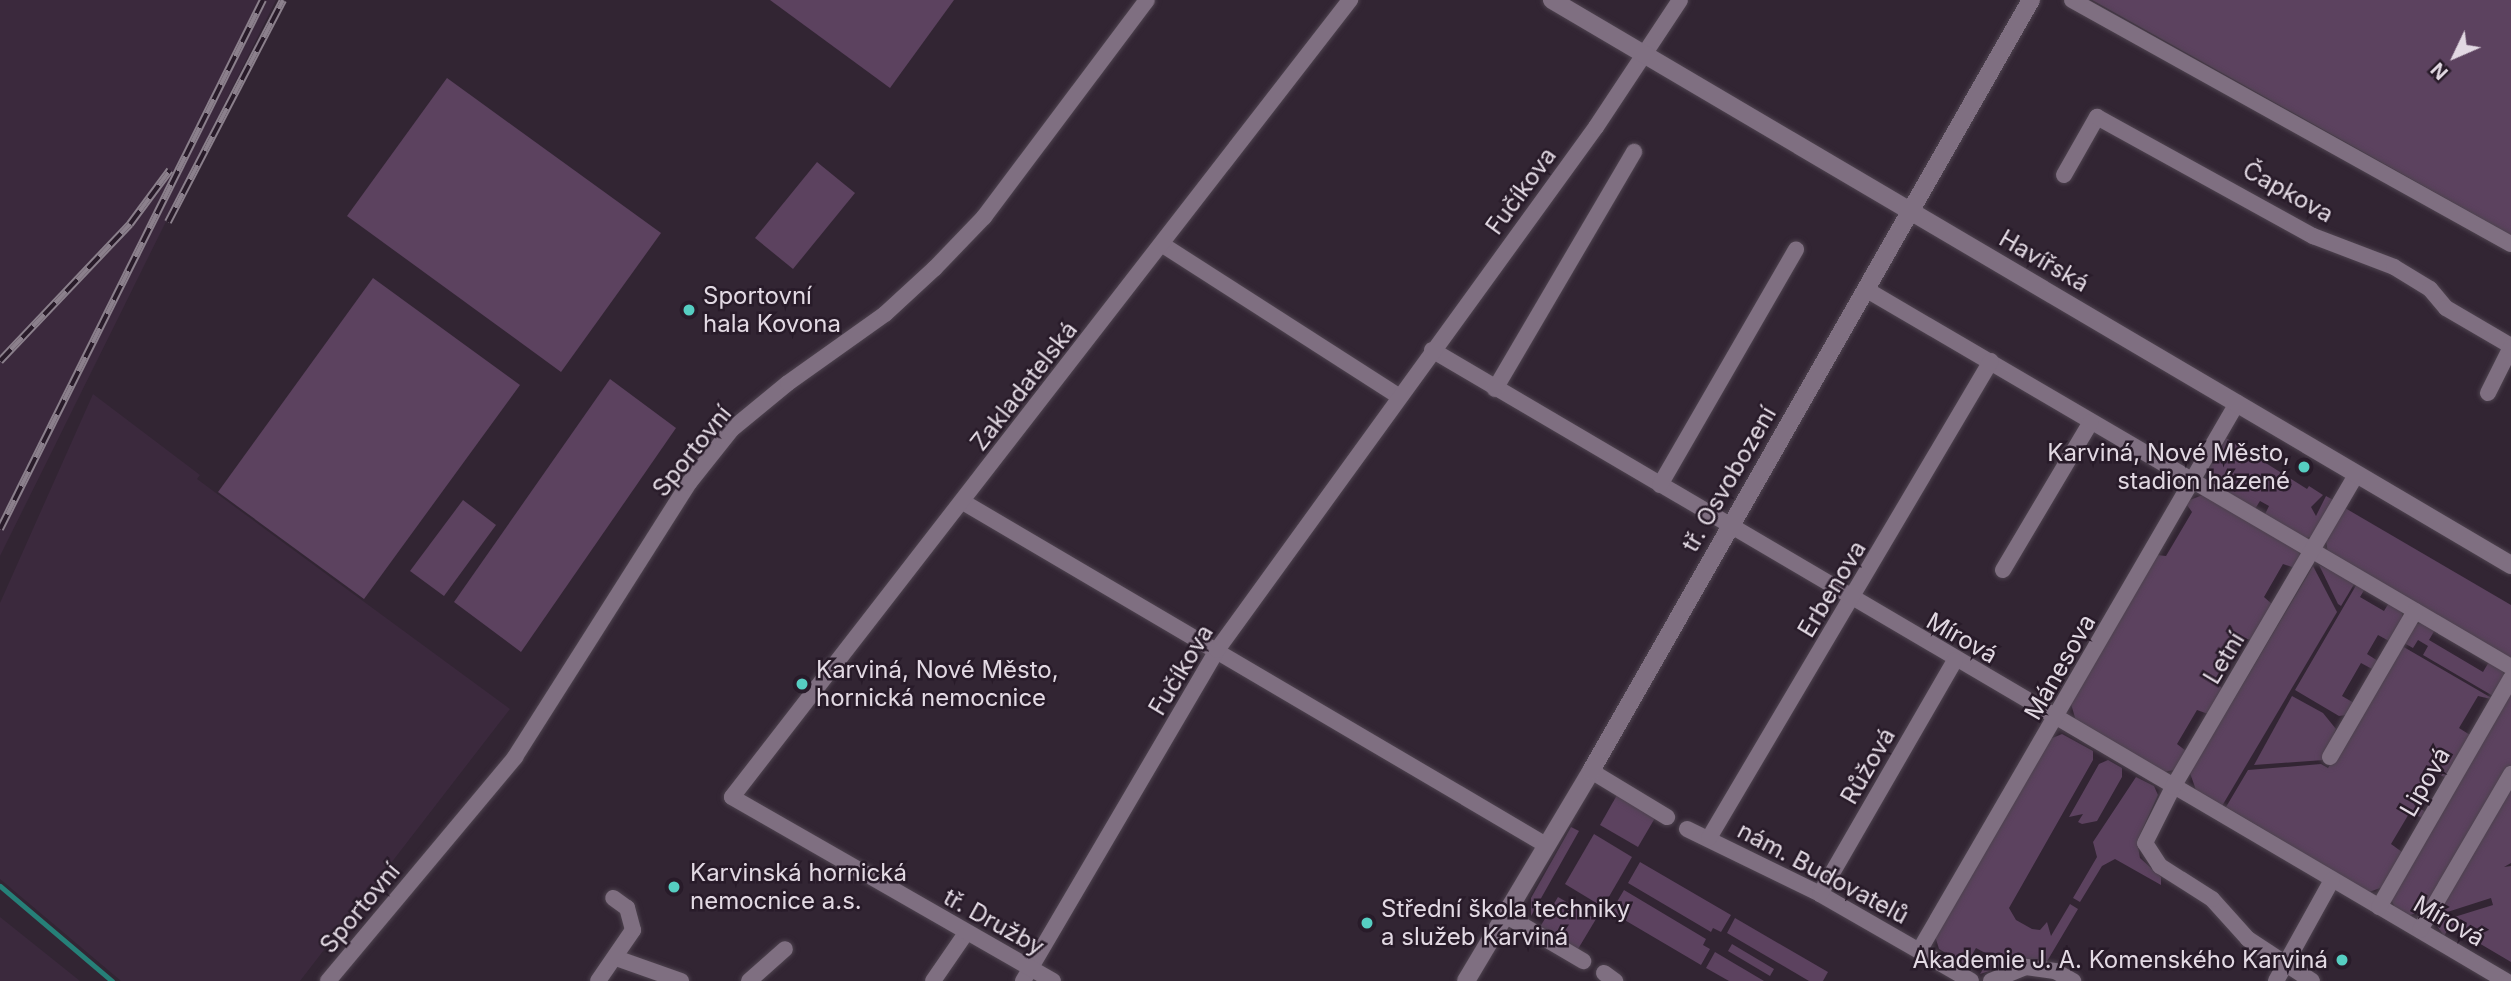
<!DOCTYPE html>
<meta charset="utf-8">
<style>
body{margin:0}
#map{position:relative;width:2511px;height:981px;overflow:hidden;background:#322533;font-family:Inter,sans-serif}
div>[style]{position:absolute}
.built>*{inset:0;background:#3b293d}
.green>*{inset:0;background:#5c425f}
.stream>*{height:5px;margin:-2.5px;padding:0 2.5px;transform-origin:2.5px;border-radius:2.5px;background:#268078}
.roads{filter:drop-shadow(0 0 2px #4e434f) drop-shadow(0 0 2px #4e434f)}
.street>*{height:16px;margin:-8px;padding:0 8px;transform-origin:8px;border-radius:8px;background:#7f6f81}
.secondary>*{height:18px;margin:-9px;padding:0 9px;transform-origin:9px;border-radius:9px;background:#7f6f81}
.rail>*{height:8px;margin-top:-4px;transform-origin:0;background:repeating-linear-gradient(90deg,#281b29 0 16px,#8b808c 0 32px);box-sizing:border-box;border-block:2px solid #8b808c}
.dots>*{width:19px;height:19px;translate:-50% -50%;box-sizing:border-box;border:4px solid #281b29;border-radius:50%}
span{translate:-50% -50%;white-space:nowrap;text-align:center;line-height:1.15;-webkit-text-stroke:5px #281b29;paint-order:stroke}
.street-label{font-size:24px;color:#e2d9e3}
.poi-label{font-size:24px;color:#e2d9e3}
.left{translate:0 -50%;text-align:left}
.right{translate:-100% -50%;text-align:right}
.north{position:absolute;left:2420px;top:21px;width:70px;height:70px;-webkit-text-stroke:5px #281b29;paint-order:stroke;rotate:226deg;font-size:19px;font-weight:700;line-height:28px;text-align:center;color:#e2d9e3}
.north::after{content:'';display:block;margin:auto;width:24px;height:32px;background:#e2d9e3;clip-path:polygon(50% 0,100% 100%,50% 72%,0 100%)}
</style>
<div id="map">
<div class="built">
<i style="clip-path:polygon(0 0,276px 0,0 556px)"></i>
<i style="clip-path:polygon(93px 394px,200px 475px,197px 479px,510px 709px,300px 981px,121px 981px,0 879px,0 603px)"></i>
<i style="clip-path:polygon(0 917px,80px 981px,0 981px)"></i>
</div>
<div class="green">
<i style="clip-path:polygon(770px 0,954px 0,890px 88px)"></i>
<i style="clip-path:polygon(2092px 0,2511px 0,2511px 235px)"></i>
<i style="clip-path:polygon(447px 78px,661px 233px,561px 372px,347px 216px)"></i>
<i style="clip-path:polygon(817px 162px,855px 193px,793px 269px,755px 238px)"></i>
<i style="clip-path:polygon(373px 278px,520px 385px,364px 599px,218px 492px)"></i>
<i style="clip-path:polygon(610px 379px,676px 428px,521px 652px,454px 602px)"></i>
<i style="clip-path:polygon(2226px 438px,2307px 489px,2309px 486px,2323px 495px,2311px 507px,2316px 516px,2326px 496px,2335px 501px,2313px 536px,2303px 539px,2263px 518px,2269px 506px,2260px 501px,2253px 512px,2208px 481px,2207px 471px)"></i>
<i style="clip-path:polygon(2205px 494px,2298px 549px,2300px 557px,2295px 568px,2283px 564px,2264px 597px,2273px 605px,2254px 640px,2240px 638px,2214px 681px,2223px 689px,2208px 714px,2197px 710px,2177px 744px,2186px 751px,2174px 770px,2164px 772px,2076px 721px,2071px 704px,2157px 555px,2166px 556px,2192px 512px,2187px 505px,2190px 500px)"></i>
<i style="clip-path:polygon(463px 500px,496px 525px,444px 596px,410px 571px)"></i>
<i style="clip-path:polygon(2345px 508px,2511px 605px,2511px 661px,2328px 554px,2326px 540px)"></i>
<i style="clip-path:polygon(2319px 565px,2356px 581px,2341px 606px,2338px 604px)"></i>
<i style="clip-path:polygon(2313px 566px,2337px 612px,2222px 806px,2197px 793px,2190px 773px)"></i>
<i style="clip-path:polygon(2358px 582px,2366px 587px,2360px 597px,2384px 611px,2390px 601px,2401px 609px,2403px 619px,2389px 641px,2378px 635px,2367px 654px,2378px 661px,2372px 669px,2361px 663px,2342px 696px,2354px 703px,2347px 715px,2339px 716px,2295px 690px)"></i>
<i style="clip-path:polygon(2422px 623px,2436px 628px,2429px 640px,2483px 672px,2490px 660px,2502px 669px,2504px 675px,2493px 696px,2423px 655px,2428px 646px,2418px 640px,2413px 648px,2404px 643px,2413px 625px)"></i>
<i style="clip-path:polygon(2402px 646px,2495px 700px,2478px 696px,2459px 728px,2470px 735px,2446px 778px,2433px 771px,2414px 805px,2426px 812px,2422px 818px,2410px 812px,2391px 844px,2402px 852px,2383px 887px,2369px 892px,2226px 807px,2248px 770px,2321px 764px,2328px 768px)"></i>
<i style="clip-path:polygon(2511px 689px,2511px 765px,2426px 909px,2408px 916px,2396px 910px,2391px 899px)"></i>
<i style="clip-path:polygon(2292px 696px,2323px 713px,2336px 729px,2324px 760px,2254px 765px)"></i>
<i style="clip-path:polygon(2062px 734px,2093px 751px,2093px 760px,2009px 908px,2016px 920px,2032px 929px,2040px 930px,2047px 922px,2051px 936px,2070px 904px,2078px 909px,2046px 963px,2011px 964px,1980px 974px,1991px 956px,1976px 948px,1966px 965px,1939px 949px,1935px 936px,2050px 739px)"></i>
<i style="clip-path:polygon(2108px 760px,2122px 768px,2122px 777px,2097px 821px,2082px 824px,2078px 822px,2083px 814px,2069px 817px,2099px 764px)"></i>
<i style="clip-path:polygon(2136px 777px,2154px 786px,2158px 795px,2137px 841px,2140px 858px,2161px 877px,2161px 885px,2115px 859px,2102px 866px,2080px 902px,2073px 898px,2097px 857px,2093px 842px)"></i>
<i style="clip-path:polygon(2511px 787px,2511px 863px,2504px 867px,2511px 866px,2511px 962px,2450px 926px,2444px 936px,2435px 923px,2493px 905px,2491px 898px,2438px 915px)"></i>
<i style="clip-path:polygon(1617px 795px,1655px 818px,1638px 847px,1600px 825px)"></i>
<i style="clip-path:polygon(1571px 827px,1579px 831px,1531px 916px,1531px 898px)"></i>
<i style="clip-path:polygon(1594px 834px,1632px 857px,1603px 907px,1565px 884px)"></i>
<i style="clip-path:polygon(1640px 862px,1731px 915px,1721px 932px,1713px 928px,1711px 932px,1628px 883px)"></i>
<i style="clip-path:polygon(1624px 890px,1706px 939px,1703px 945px,1710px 949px,1701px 965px,1611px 912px)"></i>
<i style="clip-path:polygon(1558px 897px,1596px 919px,1578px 949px,1540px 927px)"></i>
<i style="clip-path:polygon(1735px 918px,1828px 972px,1823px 981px,1809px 981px,1727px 933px)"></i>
<i style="clip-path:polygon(1732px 944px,1774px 969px,1770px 976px,1728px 951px)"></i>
<i style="clip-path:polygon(1715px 952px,1764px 981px,1729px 981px,1706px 968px)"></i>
</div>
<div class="stream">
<i style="left:0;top:886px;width:147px;rotate:40.3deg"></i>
</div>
<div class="roads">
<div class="street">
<i style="left:2072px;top:0;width:502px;rotate:29.07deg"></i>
<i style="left:2064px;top:175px;width:67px;rotate:-60.4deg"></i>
<i style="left:2097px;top:117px;width:247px;rotate:28.9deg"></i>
<i style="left:2313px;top:236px;width:87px;rotate:20.9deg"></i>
<i style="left:2394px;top:267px;width:42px;rotate:31.4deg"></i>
<i style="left:2430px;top:289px;width:25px;rotate:50deg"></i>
<i style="left:2446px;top:308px;width:75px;rotate:30.3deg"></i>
<i style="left:1163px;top:245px;width:279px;rotate:32.7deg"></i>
<i style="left:1867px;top:290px;width:746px;rotate:30.34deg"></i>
<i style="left:1432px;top:350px;width:1246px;rotate:30.44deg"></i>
<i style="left:1495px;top:389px;width:275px;rotate:-59.6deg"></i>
<i style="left:2488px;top:393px;width:51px;rotate:-63.4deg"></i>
<i style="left:1660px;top:485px;width:272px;rotate:-60deg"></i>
<i style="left:963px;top:502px;width:676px;rotate:30.47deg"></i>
<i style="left:2003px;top:570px;width:172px;rotate:-59.3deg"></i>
<i style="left:2330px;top:757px;width:169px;rotate:-59.8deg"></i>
<i style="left:1591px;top:771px;width:89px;rotate:31.2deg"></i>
<i style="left:1687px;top:829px;width:148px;rotate:26deg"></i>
<i style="left:1820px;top:894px;width:174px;rotate:29.9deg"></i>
<i style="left:1709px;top:838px;width:554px;rotate:-59.41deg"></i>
<i style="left:1820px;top:894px;width:270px;rotate:-60deg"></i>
<i style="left:2379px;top:907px;width:264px;rotate:-60deg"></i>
<i style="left:1505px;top:915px;width:91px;rotate:30.5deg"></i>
<i style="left:2420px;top:930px;width:181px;rotate:-59.7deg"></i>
<i style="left:1919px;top:951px;width:634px;rotate:-59.87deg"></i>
<i style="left:616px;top:958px;width:69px;rotate:19.5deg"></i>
<i style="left:1604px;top:973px;width:14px;rotate:36deg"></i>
<i style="left:328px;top:981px;width:292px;rotate:-50.1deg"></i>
<i style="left:515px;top:757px;width:325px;rotate:-57.6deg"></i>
<i style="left:689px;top:483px;width:69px;rotate:-51.5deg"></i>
<i style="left:732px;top:429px;width:72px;rotate:-39.4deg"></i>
<i style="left:788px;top:383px;width:119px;rotate:-35.4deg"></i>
<i style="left:885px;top:314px;width:68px;rotate:-42.6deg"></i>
<i style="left:935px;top:268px;width:71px;rotate:-46.1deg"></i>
<i style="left:984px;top:217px;width:271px;rotate:-53.1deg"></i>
<i style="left:598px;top:981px;width:62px;rotate:-55.5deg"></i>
<i style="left:633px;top:930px;width:23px;rotate:-105deg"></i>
<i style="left:627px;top:908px;width:17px;rotate:-144deg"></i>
<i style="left:749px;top:981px;width:48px;rotate:-41.6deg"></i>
<i style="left:933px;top:981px;width:58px;rotate:-55.5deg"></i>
<i style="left:1023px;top:981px;width:384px;rotate:-59.6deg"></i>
<i style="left:1217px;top:650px;width:646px;rotate:-54.07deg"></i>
<i style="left:1596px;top:127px;width:152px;rotate:-56.5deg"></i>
<i style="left:1053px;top:981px;width:370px;rotate:-150.2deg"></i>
<i style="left:732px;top:797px;width:1009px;rotate:-52.21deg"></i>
<i style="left:1991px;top:981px;width:38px;rotate:-22deg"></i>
<i style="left:2026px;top:967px;width:29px;rotate:8deg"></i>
<i style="left:2055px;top:971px;width:21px;rotate:29deg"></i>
<i style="left:2276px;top:981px;width:115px;rotate:-61deg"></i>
<i style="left:2312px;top:981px;width:77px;rotate:-146.7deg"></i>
<i style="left:2248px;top:939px;width:54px;rotate:-132deg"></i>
<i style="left:2212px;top:899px;width:62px;rotate:-147.6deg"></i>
<i style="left:2160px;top:866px;width:27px;rotate:-123deg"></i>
<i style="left:2145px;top:843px;width:63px;rotate:-63.4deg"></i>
<i style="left:2173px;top:787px;width:363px;rotate:-59.6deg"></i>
</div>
<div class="secondary">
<i style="left:1552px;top:0;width:1113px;rotate:30.5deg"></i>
<i style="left:1466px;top:981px;width:244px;rotate:-59.2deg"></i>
<i style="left:1591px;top:771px;width:888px;rotate:-60.29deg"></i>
</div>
</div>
<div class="rail">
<i style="left:168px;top:222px;width:250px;rotate:-62.6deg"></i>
<i style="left:0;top:361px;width:189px;rotate:-46.5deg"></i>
<i style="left:130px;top:224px;width:67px;rotate:-53.5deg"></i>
<i style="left:0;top:529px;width:591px;rotate:-63.57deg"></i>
</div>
<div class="dots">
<i style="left:689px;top:310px;background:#56cec2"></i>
<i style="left:2304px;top:467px;background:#56cec2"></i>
<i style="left:802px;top:684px;background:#56cec2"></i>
<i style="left:674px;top:887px;background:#56cec2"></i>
<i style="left:1367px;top:923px;background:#56cec2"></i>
<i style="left:2342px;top:960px;background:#56cec2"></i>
</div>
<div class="street-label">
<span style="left:1521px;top:191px;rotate:-54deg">Fučíkova</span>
<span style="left:2288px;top:192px;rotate:29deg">Čapkova</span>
<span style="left:2044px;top:261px;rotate:30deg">Havířská</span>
<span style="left:1024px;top:386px;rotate:-52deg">Zakladatelská</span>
<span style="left:692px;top:451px;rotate:-51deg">Sportovní</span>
<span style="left:1729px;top:479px;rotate:-60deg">tř. Osvobození</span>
<span style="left:1832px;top:589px;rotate:-59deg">Erbenova</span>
<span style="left:1962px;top:638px;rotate:30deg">Mírová</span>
<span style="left:2224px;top:658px;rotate:-59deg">Letní</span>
<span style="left:2060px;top:667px;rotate:-60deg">Mánesova</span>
<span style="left:1181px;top:670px;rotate:-59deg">Fučíkova</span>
<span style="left:1868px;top:766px;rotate:-60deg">Růžová</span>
<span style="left:2425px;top:782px;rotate:-60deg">Lipová</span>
<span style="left:1823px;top:873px;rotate:28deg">nám. Budovatelů</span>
<span style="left:360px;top:908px;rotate:-50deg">Sportovní</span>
<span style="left:2449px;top:921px;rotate:30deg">Mírová</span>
<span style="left:994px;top:922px;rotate:29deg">tř. Družby</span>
</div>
<div class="poi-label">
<span class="left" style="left:703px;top:310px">Sportovní<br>hala Kovona</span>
<span class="right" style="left:2290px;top:467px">Karviná, Nové Město,<br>stadion házené</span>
<span class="left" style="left:816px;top:684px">Karviná, Nové Město,<br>hornická nemocnice</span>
<span class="left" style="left:690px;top:887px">Karvinská hornická<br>nemocnice a.s.</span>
<span class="left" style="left:1381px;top:923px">Střední škola techniky<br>a služeb Karviná</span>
<span class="right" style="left:2328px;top:960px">Akademie J. A. Komenského Karviná</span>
</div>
<div class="north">N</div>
</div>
